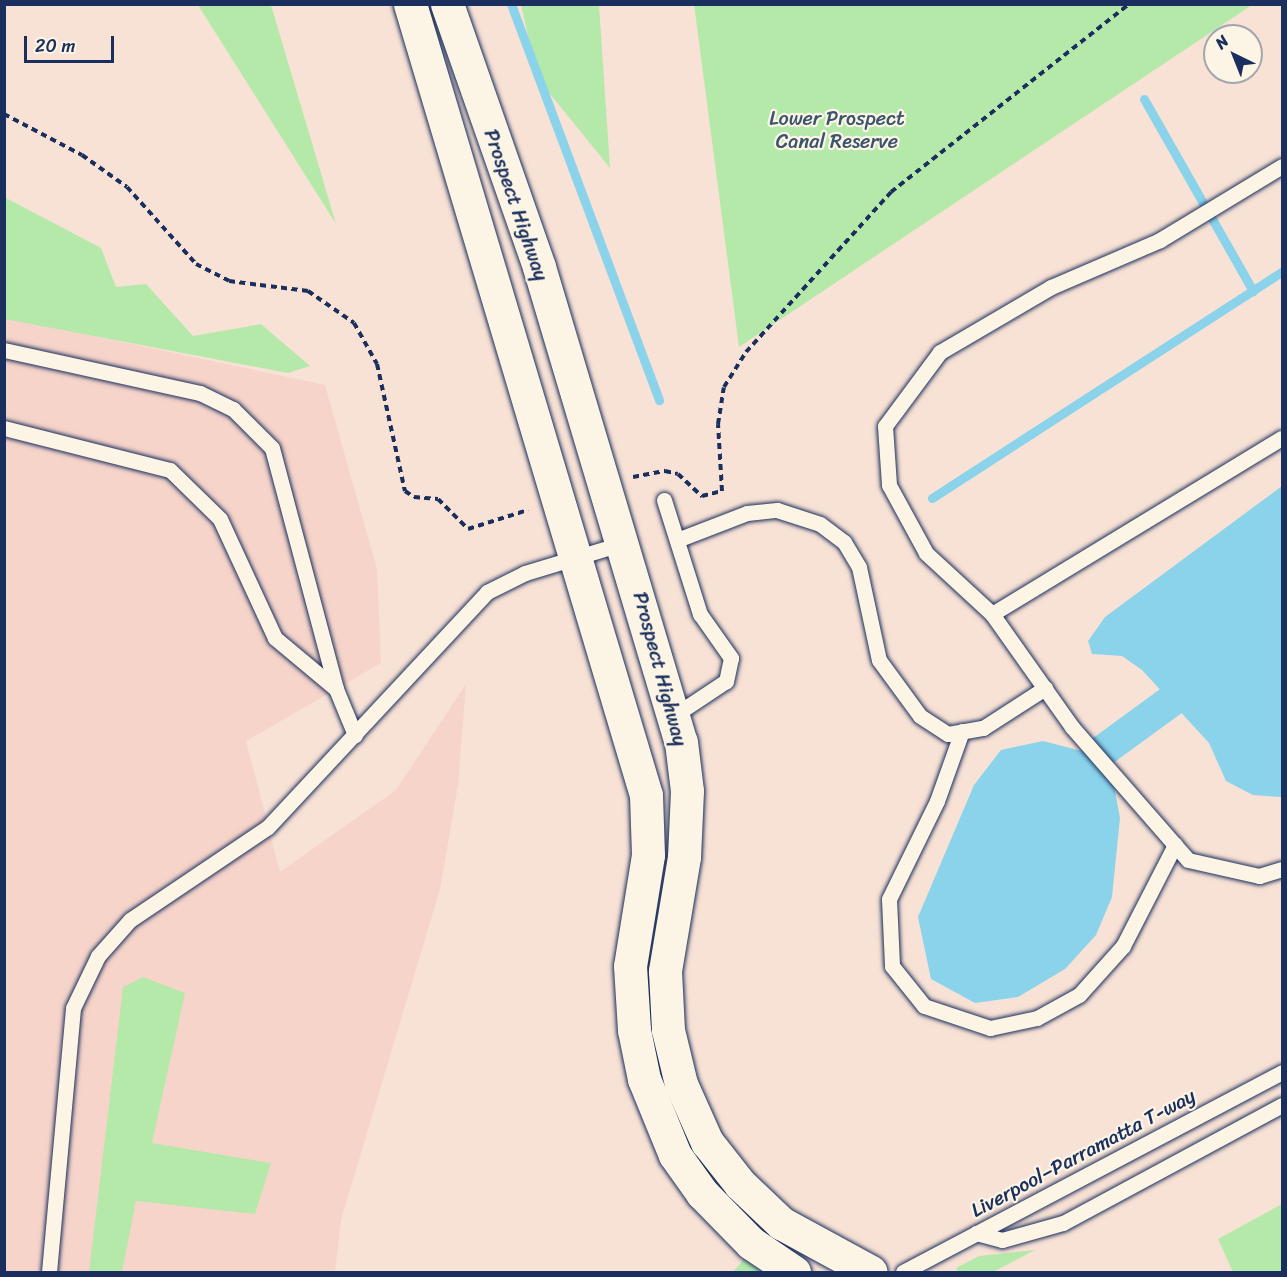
<!DOCTYPE html>
<meta charset="utf-8">
<style>
body{margin:0}
#map{position:relative;width:1287px;height:1277px;overflow:hidden;background:#f8e2d5;font-family:Sriracha,sans-serif}
div>[style]{position:absolute}
.built>*{inset:0;background:#f6d4ca}
.green>*{inset:0;background:#b5e9aa}
.water>*{inset:0;background:#8ad3eb}
.stream>*{height:9px;margin:-4.5px;padding:0 4.5px;transform-origin:4.5px;border-radius:4.5px;background:#8ad3eb}
.canal>*{height:32px;margin:-16px;padding:0 16px;transform-origin:16px;border-radius:16px;background:#8ad3eb}
.path>*{height:4px;margin-top:-2px;transform-origin:0;background:repeating-linear-gradient(90deg,#1b2f5e 0 6px,transparent 0 10.5px)}
.roads{filter:drop-shadow(0 0 2px #1b2f5e) drop-shadow(0 0 2px #1b2f5e)}
.lane>*{height:15px;margin:-7.5px;padding:0 7.5px;transform-origin:7.5px;border-radius:7.5px;background:#fcf5e5}
.secondary>*{height:33px;margin:-16.5px;padding:0 16.5px;transform-origin:16.5px;border-radius:16.5px;background:#fcf5e5}
span{translate:-50% -50%;white-space:nowrap;text-align:center;line-height:1.15;-webkit-text-stroke:4.5px #fcf5e5;paint-order:stroke}
.park-label{font-size:20px;color:#3a546d}
.street-label{font-size:20px;color:#1b2f5e}
.frame{position:absolute;inset:0;border:6px solid #1b2f5e;pointer-events:none}
.north{position:absolute;left:1203px;top:24px;width:60px;height:60px;box-sizing:border-box;background:#fcf5e5;border:2px solid #a2a6af;border-radius:50%;rotate:317deg;font-size:16px;font-weight:700;line-height:24px;text-align:center;color:#1b2f5e}
.north::after{content:'';display:block;margin:auto;width:21px;height:27px;background:#1b2f5e;clip-path:polygon(50% 0,100% 100%,50% 72%,0 100%)}
.scale{position:absolute;left:24px;top:36px;width:90px;height:27px;box-sizing:border-box;border:3px solid #1b2f5e;border-top:0;padding-left:8px;font-size:18px;line-height:21px;white-space:nowrap;color:#1b2f5e;-webkit-text-stroke:4px #fcf5e5;paint-order:stroke}
</style>
<div id="map">
<div class="built">
<i style="clip-path:polygon(5px 317px,325px 385px,377px 569px,381px 663px,246px 741px,280px 872px,396px 790px,466px 684px,458px 785px,440px 889px,341px 1220px,335px 1272px,5px 1272px)"></i>
</div>
<div class="green">
<i style="clip-path:polygon(694px 4px,1252px 4px,1252px 5px,739px 347px)"></i>
<i style="clip-path:polygon(198px 5px,271px 5px,336px 224px)"></i>
<i style="clip-path:polygon(521px 5px,599px 5px,610px 168px,538px 79px)"></i>
<i style="clip-path:polygon(4px 197px,101px 248px,116px 287px,146px 284px,193px 336px,261px 324px,310px 366px,288px 373px,5px 319px)"></i>
<i style="clip-path:polygon(143px 977px,185px 993px,152px 1143px,271px 1163px,255px 1214px,136px 1201px,122px 1272px,89px 1272px,123px 987px)"></i>
<i style="clip-path:polygon(1282px 1204px,1282px 1272px,1233px 1272px,1218px 1239px)"></i>
<i style="clip-path:polygon(1035px 1250px,993px 1272px,958px 1272px,956px 1268px,979px 1256px)"></i>
<i style="clip-path:polygon(744px 1259px,764px 1272px,733px 1272px)"></i>
</div>
<div class="water">
<i style="clip-path:polygon(1282px 486px,1282px 797px,1280px 797px,1253px 795px,1226px 781px,1209px 743px,1142px 670px,1122px 656px,1092px 654px,1088px 641px,1105px 617px)"></i>
<i style="clip-path:polygon(1043px 741px,1097px 755px,1114px 786px,1120px 818px,1112px 897px,1096px 935px,1065px 969px,1018px 997px,975px 1003px,931px 979px,918px 917px,974px 785px,1001px 750px)"></i>
</div>
<div class="stream">
<i style="left:511px;top:4px;width:423px;rotate:69.5deg"></i>
<i style="left:1144px;top:99px;width:221px;rotate:60.4deg"></i>
<i style="left:932px;top:498px;width:417px;rotate:-32.9deg"></i>
</div>
<div class="canal">
<i style="left:1097px;top:755px;width:92px;rotate:-36.1deg"></i>
</div>
<div class="path">
<i style="left:4px;top:114px;width:88px;rotate:27.7deg"></i>
<i style="left:82px;top:155px;width:55px;rotate:35.4deg"></i>
<i style="left:127px;top:187px;width:103px;rotate:48.1deg"></i>
<i style="left:196px;top:264px;width:37px;rotate:27deg"></i>
<i style="left:229px;top:281px;width:80px;rotate:7.2deg"></i>
<i style="left:308px;top:291px;width:56px;rotate:34.8deg"></i>
<i style="left:354px;top:323px;width:47px;rotate:60.7deg"></i>
<i style="left:377px;top:364px;width:130px;rotate:77.6deg"></i>
<i style="left:405px;top:491px;width:11px;rotate:34deg"></i>
<i style="left:414px;top:497px;width:24px;rotate:5deg"></i>
<i style="left:438px;top:499px;width:42px;rotate:45deg"></i>
<i style="left:468px;top:529px;width:63px;rotate:-17.6deg"></i>
<i style="left:633px;top:477px;width:33px;rotate:-11deg"></i>
<i style="left:665px;top:471px;width:13px;rotate:13deg"></i>
<i style="left:678px;top:474px;width:33px;rotate:43deg"></i>
<i style="left:702px;top:496px;width:21px;rotate:-14deg"></i>
<i style="left:722px;top:491px;width:67px;rotate:-93.4deg"></i>
<i style="left:718px;top:424px;width:37px;rotate:-81deg"></i>
<i style="left:724px;top:387px;width:41px;rotate:-57.8deg"></i>
<i style="left:746px;top:352px;width:216px;rotate:-47.8deg"></i>
<i style="left:891px;top:192px;width:303px;rotate:-38.3deg"></i>
</div>
<div class="roads">
<div class="lane">
<i style="left:1282px;top:166px;width:143px;rotate:148.8deg"></i>
<i style="left:1160px;top:240px;width:119px;rotate:156.7deg"></i>
<i style="left:1051px;top:287px;width:129px;rotate:149.6deg"></i>
<i style="left:940px;top:352px;width:92px;rotate:126.6deg"></i>
<i style="left:885px;top:426px;width:59px;rotate:86.1deg"></i>
<i style="left:889px;top:485px;width:77px;rotate:61.4deg"></i>
<i style="left:926px;top:553px;width:90px;rotate:42.7deg"></i>
<i style="left:992px;top:614px;width:138px;rotate:54.7deg"></i>
<i style="left:1072px;top:727px;width:176px;rotate:48.9deg"></i>
<i style="left:1188px;top:860px;width:73px;rotate:12.7deg"></i>
<i style="left:1259px;top:876px;width:24px;rotate:-17deg"></i>
<i style="left:4px;top:350px;width:201px;rotate:12.4deg"></i>
<i style="left:200px;top:393px;width:37px;rotate:26deg"></i>
<i style="left:233px;top:409px;width:55px;rotate:45deg"></i>
<i style="left:272px;top:448px;width:249px;rotate:75.1deg"></i>
<i style="left:336px;top:689px;width:50px;rotate:67.6deg"></i>
<i style="left:4px;top:428px;width:171px;rotate:14.2deg"></i>
<i style="left:170px;top:470px;width:70px;rotate:44.4deg"></i>
<i style="left:220px;top:519px;width:131px;rotate:65.2deg"></i>
<i style="left:275px;top:638px;width:80px;rotate:39.9deg"></i>
<i style="left:664px;top:500px;width:120px;rotate:72.5deg"></i>
<i style="left:700px;top:614px;width:54px;rotate:54.8deg"></i>
<i style="left:731px;top:658px;width:24px;rotate:102deg"></i>
<i style="left:726px;top:681px;width:61px;rotate:146.3deg"></i>
<i style="left:677px;top:540px;width:75px;rotate:-21.1deg"></i>
<i style="left:747px;top:513px;width:30px;rotate:-6deg"></i>
<i style="left:777px;top:510px;width:45px;rotate:18deg"></i>
<i style="left:820px;top:524px;width:30px;rotate:37deg"></i>
<i style="left:844px;top:542px;width:29px;rotate:59deg"></i>
<i style="left:859px;top:567px;width:95px;rotate:77.9deg"></i>
<i style="left:879px;top:660px;width:69px;rotate:53.8deg"></i>
<i style="left:920px;top:716px;width:33px;rotate:33deg"></i>
<i style="left:948px;top:734px;width:36px;rotate:-10deg"></i>
<i style="left:983px;top:728px;width:74px;rotate:-32.8deg"></i>
<i style="left:992px;top:614px;width:339px;rotate:-31.3deg"></i>
<i style="left:962px;top:731px;width:74px;rotate:109.7deg"></i>
<i style="left:937px;top:801px;width:109px;rotate:116.1deg"></i>
<i style="left:889px;top:899px;width:67px;rotate:87.4deg"></i>
<i style="left:892px;top:966px;width:51px;rotate:51.3deg"></i>
<i style="left:924px;top:1006px;width:70px;rotate:18.4deg"></i>
<i style="left:990px;top:1028px;width:48px;rotate:-12deg"></i>
<i style="left:1037px;top:1018px;width:48px;rotate:-28.7deg"></i>
<i style="left:1079px;top:995px;width:66px;rotate:-48.1deg"></i>
<i style="left:1123px;top:946px;width:114px;rotate:-62.8deg"></i>
<i style="left:976px;top:1233px;width:27px;rotate:15deg"></i>
<i style="left:1002px;top:1240px;width:63px;rotate:-15.6deg"></i>
<i style="left:1063px;top:1223px;width:249px;rotate:-28.3deg"></i>
<i style="left:49px;top:1272px;width:265px;rotate:-84.8deg"></i>
<i style="left:73px;top:1008px;width:58px;rotate:-64.3deg"></i>
<i style="left:98px;top:956px;width:48px;rotate:-48.4deg"></i>
<i style="left:130px;top:920px;width:166px;rotate:-34deg"></i>
<i style="left:268px;top:827px;width:321px;rotate:-47deg"></i>
<i style="left:487px;top:592px;width:42px;rotate:-26.6deg"></i>
<i style="left:525px;top:573px;width:103px;rotate:-16.9deg"></i>
<i style="left:903px;top:1272px;width:429px;rotate:-27.8deg"></i>
</div>
<div class="secondary">
<i style="left:410px;top:4px;width:825px;rotate:73.39deg"></i>
<i style="left:646px;top:795px;width:60px;rotate:88.1deg"></i>
<i style="left:648px;top:855px;width:112px;rotate:99.2deg"></i>
<i style="left:630px;top:966px;width:64px;rotate:86.4deg"></i>
<i style="left:634px;top:1030px;width:50px;rotate:78.5deg"></i>
<i style="left:644px;top:1079px;width:82px;rotate:67.8deg"></i>
<i style="left:675px;top:1155px;width:47px;rotate:54.6deg"></i>
<i style="left:702px;top:1193px;width:70px;rotate:45.6deg"></i>
<i style="left:751px;top:1243px;width:52px;rotate:34deg"></i>
<i style="left:447px;top:4px;width:279px;rotate:70.7deg"></i>
<i style="left:539px;top:267px;width:496px;rotate:73.4deg"></i>
<i style="left:681px;top:742px;width:49px;rotate:83deg"></i>
<i style="left:687px;top:791px;width:66px;rotate:92.6deg"></i>
<i style="left:684px;top:857px;width:116px;rotate:99.5deg"></i>
<i style="left:665px;top:971px;width:59px;rotate:87.1deg"></i>
<i style="left:668px;top:1030px;width:56px;rotate:76.5deg"></i>
<i style="left:681px;top:1084px;width:64px;rotate:65.9deg"></i>
<i style="left:707px;top:1142px;width:53px;rotate:51.8deg"></i>
<i style="left:740px;top:1184px;width:57px;rotate:43.6deg"></i>
<i style="left:781px;top:1223px;width:102px;rotate:28.6deg"></i>
</div>
</div>
<div class="park-label">
<span style="left:837px;top:130px">Lower Prospect<br>Canal Reserve</span>
</div>
<div class="street-label">
<span style="left:516px;top:205px;rotate:71deg">Prospect Highway</span>
<span style="left:660px;top:669px;rotate:75deg">Prospect Highway</span>
<span style="left:1083px;top:1153px;rotate:-28deg">Liverpool–Parramatta T-way</span>
</div>
<div class="frame"></div>
<div class="north">N</div>
<div class="scale">20 m</div>
</div>
